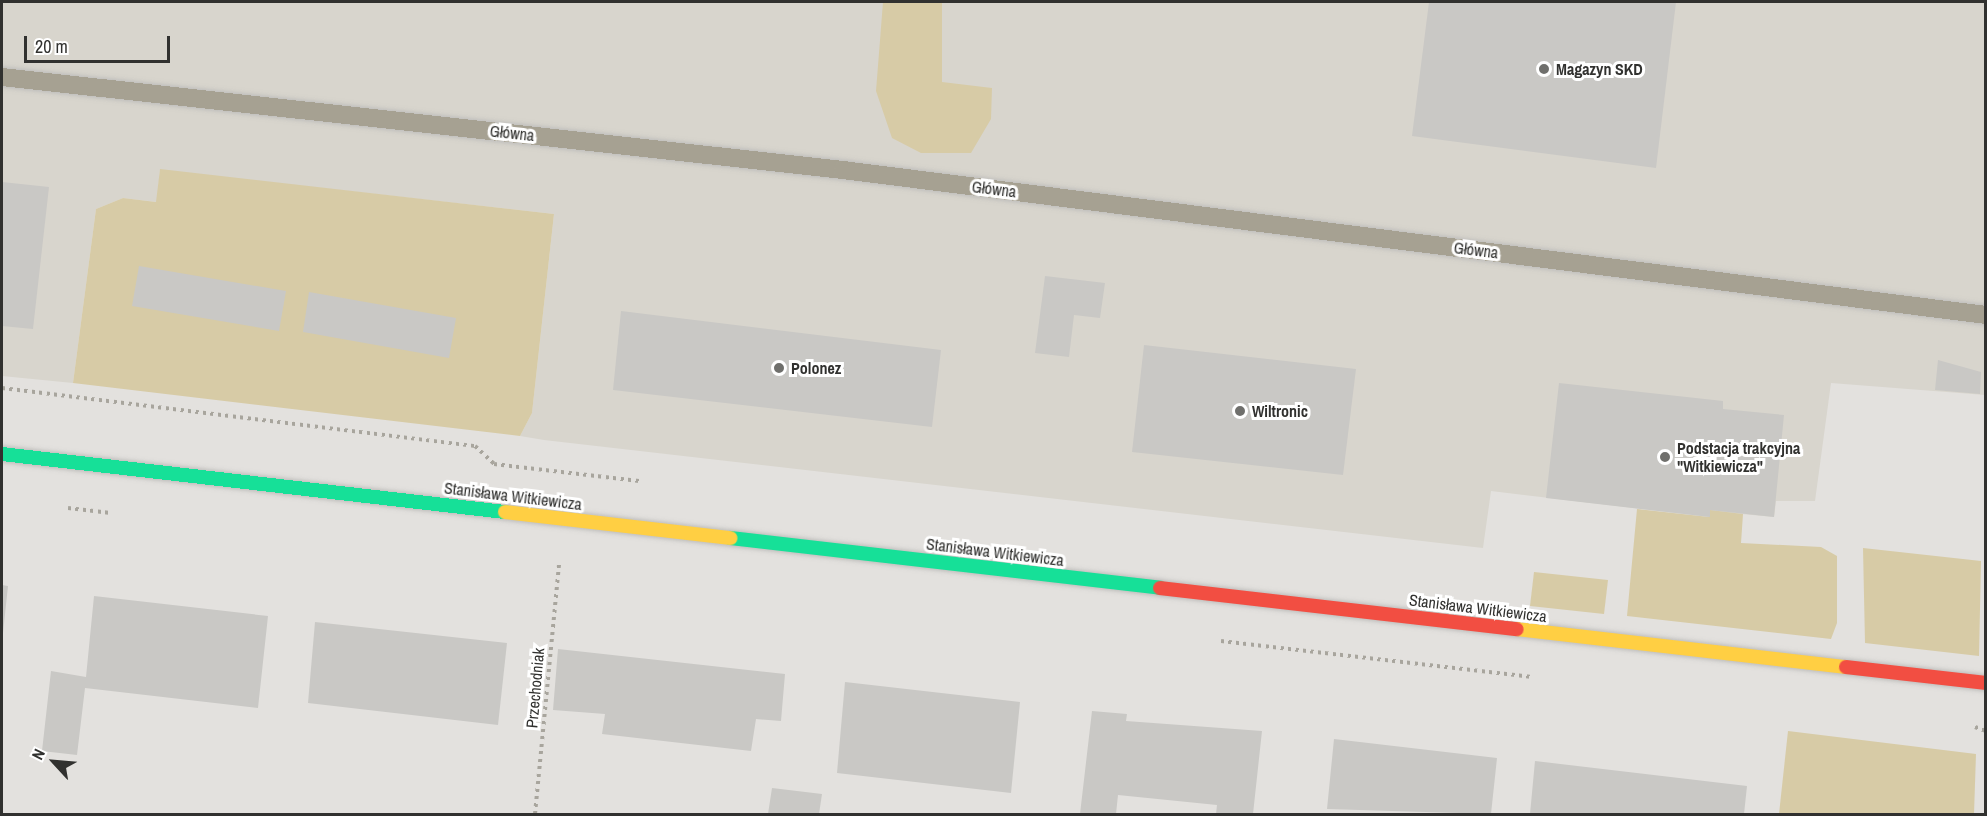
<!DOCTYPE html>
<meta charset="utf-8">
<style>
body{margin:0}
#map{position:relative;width:1987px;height:816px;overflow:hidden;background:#e3e1de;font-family:"Archivo Narrow",sans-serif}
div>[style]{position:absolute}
.built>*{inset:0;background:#d8d5cd}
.green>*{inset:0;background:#d7cba6}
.building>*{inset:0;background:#c9c8c5}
.path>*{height:4px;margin-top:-2px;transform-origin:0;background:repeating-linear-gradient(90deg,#a8a59d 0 3px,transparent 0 7.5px)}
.roads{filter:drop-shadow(0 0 2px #bfbebc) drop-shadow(0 0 2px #bfbebc)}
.lane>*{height:18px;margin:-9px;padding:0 9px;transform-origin:9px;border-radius:9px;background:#a6a192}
.fast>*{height:14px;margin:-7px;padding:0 7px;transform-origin:7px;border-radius:7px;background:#16e098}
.slow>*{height:14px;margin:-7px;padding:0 7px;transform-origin:7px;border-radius:7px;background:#ffcf43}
.jam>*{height:14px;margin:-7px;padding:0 7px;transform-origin:7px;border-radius:7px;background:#f24e42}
.dots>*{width:16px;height:16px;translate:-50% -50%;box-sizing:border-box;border:3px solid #fff;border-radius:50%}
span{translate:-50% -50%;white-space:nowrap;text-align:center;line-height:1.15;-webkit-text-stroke:6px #fff;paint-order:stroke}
.poi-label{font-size:16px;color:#31312f;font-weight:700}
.left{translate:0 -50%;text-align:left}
.street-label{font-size:16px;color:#31312f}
.frame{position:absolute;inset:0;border:3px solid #31312f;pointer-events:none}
.north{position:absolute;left:24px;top:732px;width:60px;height:60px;-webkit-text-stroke:4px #fff;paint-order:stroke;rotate:296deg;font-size:16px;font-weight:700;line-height:24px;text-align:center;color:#31312f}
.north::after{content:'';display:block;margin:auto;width:21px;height:27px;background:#31312f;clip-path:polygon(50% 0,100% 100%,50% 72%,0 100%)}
.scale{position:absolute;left:24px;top:36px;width:146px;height:27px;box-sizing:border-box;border:3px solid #31312f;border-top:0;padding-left:8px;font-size:18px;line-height:21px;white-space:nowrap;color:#31312f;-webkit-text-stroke:4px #fff;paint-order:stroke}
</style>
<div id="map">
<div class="built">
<i style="clip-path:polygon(2px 2px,1985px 2px,1985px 395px,1831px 383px,1815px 501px,1776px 501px,1774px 517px,1710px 511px,1710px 517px,1491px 491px,1483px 548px,544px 440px,520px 436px,532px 413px,554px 214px,160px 170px,157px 202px,123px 198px,96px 209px,73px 383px,2px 376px)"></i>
</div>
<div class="green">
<i style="clip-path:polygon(883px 2px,942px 2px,942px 82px,992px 88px,991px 119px,971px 153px,921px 153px,892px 138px,876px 91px)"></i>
<i style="clip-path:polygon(160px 169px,554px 214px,532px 413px,520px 436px,73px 383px,96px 209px,123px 198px,156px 202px)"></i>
<i style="clip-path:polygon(1637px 509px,1709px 517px,1710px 510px,1743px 514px,1741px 543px,1821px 547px,1837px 556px,1837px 623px,1831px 639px,1627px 616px)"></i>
<i style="clip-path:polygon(1863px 548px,1981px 561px,1979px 656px,1865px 643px)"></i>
<i style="clip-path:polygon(1534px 572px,1608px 580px,1604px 614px,1530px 606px)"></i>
<i style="clip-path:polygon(1788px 731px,1976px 754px,1974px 814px,1779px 814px)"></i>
</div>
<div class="building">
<i style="clip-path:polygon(1429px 2px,1676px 2px,1656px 168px,1412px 136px)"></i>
<i style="clip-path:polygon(2px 182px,49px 187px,33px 329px,2px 326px)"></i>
<i style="clip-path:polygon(139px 266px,286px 291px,279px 331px,132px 306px)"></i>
<i style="clip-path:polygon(1045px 276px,1105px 283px,1100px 318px,1074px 315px,1069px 357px,1035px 353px)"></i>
<i style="clip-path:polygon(309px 292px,456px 318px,449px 358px,303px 332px)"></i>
<i style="clip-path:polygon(621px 311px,941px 350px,932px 427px,613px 390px)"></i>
<i style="clip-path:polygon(1144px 345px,1356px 369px,1343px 475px,1132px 452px)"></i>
<i style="clip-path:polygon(1938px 360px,1981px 372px,1980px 394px,1935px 390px)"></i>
<i style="clip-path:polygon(1559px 383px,1723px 401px,1723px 409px,1784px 415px,1774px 517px,1710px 510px,1710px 517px,1546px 498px)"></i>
<i style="clip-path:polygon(2px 585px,8px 586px,3px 633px,2px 633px)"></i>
<i style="clip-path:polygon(94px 596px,268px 616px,258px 708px,85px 688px,77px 755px,42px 751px,51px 671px,86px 677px)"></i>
<i style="clip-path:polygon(315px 622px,507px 643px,498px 725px,308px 703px)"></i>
<i style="clip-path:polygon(558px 649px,785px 674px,781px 721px,756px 719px,751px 751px,602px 734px,605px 714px,553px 710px)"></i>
<i style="clip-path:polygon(845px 682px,1020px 702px,1011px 793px,837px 773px)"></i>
<i style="clip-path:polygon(1092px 711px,1127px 714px,1126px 721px,1262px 731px,1253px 814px,1216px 814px,1217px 805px,1118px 795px,1116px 814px,1080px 814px)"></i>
<i style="clip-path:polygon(1334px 739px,1497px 758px,1491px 814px,1327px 809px)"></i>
<i style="clip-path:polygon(1535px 761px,1747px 786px,1744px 814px,1530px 814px)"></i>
<i style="clip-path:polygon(772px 788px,822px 794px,819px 814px,768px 814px)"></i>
</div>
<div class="path">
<i style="left:2px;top:388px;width:477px;rotate:7deg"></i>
<i style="left:475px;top:446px;width:26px;rotate:43deg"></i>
<i style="left:494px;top:464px;width:146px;rotate:6.7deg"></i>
<i style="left:68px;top:508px;width:43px;rotate:6.6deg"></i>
<i style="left:1221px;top:641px;width:313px;rotate:6.6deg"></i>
<i style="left:1975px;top:727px;width:12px;rotate:20deg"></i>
<i style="left:535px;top:814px;width:252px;rotate:-84.5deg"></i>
</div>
<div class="roads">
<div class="lane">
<i style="left:2px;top:77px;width:846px;rotate:6.31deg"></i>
<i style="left:843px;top:170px;width:1152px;rotate:7.23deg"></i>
</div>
<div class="fast">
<i style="left:2px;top:454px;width:506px;rotate:6.58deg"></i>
<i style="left:731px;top:538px;width:432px;rotate:6.6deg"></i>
</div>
<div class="slow">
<i style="left:505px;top:512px;width:227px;rotate:6.6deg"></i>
<i style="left:1517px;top:629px;width:331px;rotate:6.6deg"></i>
</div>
<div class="jam">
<i style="left:1160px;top:588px;width:359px;rotate:6.6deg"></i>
<i style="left:1846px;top:667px;width:141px;rotate:6.5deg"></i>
</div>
</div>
<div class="dots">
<i style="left:1544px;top:69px;background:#6f6f6c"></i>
<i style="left:779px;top:368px;background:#6f6f6c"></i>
<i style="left:1240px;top:411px;background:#6f6f6c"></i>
<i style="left:1665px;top:457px;background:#6f6f6c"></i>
</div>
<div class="poi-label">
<span class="left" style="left:1556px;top:69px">Magazyn SKD</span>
<span class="left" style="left:791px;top:368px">Polonez</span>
<span class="left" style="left:1252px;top:411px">Wiltronic</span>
<span class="left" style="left:1677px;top:457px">Podstacja trakcyjna<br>"Witkiewicza"</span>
</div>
<div class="street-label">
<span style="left:512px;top:133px;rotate:6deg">Główna</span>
<span style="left:994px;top:189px;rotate:7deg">Główna</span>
<span style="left:1476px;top:250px;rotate:7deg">Główna</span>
<span style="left:513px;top:496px;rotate:7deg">Stanisława Witkiewicza</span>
<span style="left:995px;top:552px;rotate:7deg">Stanisława Witkiewicza</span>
<span style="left:1478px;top:608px;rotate:7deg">Stanisława Witkiewicza</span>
<span style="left:535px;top:688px;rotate:-85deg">Przechodniak</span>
</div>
<div class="frame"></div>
<div class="north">N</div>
<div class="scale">20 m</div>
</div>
